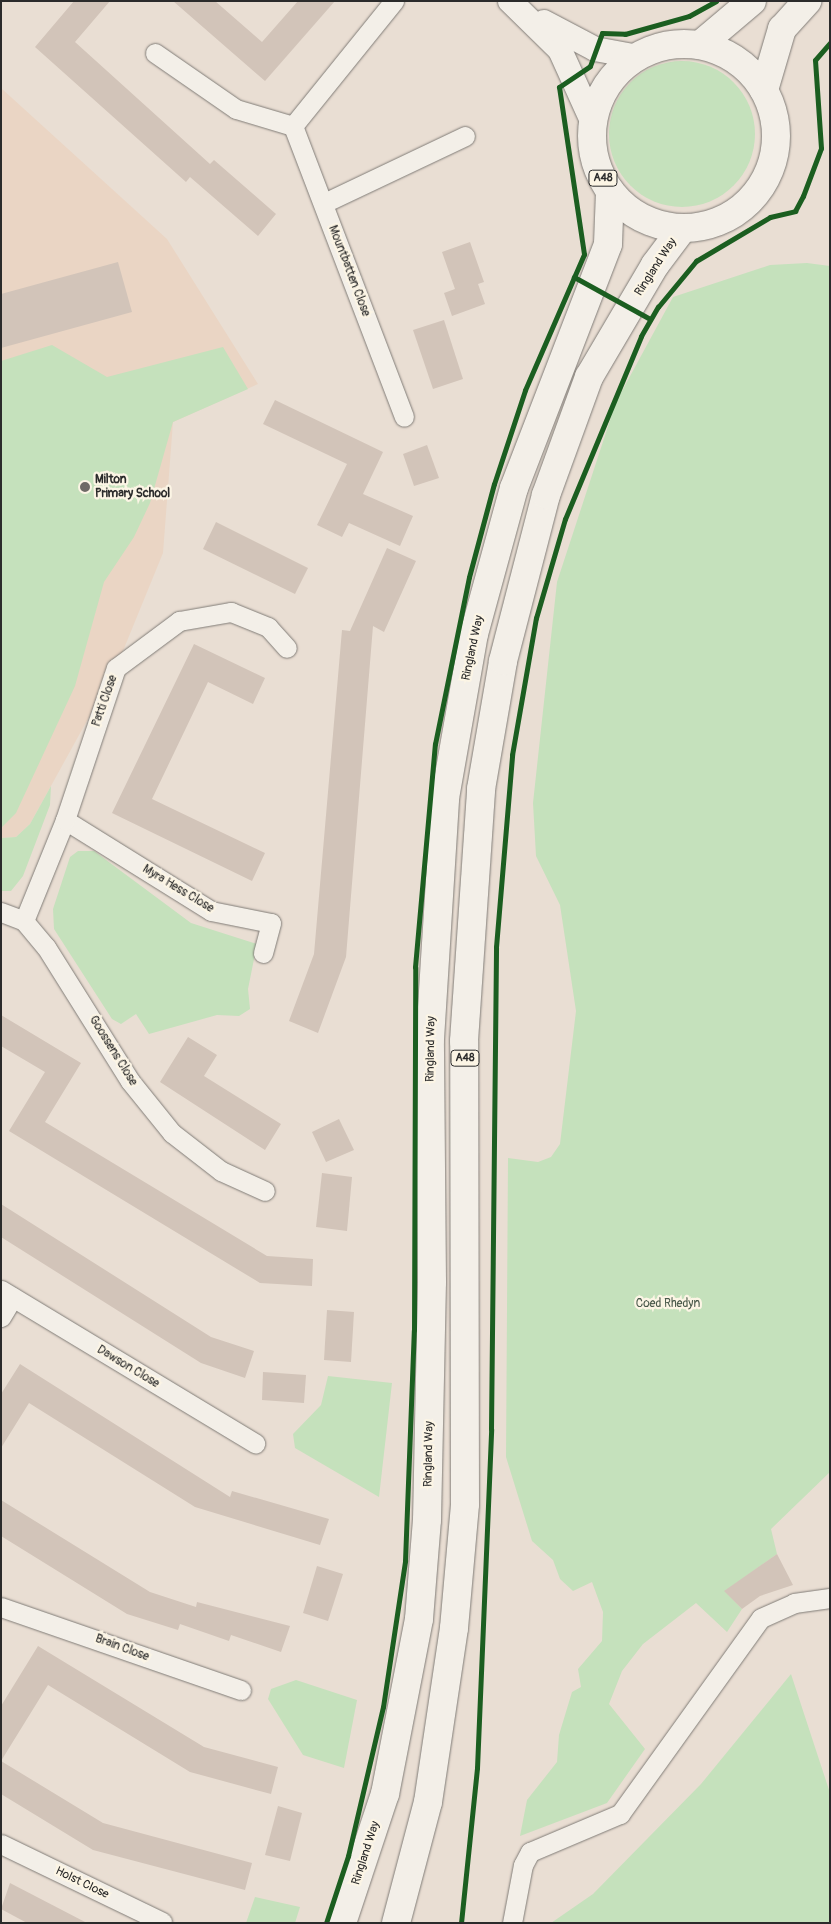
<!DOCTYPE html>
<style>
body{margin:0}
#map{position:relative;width:831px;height:1924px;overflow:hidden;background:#e9ded3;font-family:Pangolin,sans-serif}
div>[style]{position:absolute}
.built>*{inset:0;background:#ead5c4}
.green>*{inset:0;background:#c5e1bc}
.round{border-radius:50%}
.building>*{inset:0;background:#d2c4b9}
.roads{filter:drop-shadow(0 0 1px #807c77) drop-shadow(0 0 1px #807c77)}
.minor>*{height:19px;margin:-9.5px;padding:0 9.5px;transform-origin:9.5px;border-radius:9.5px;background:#f3efe8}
.tertiary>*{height:24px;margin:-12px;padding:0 12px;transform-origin:12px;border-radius:12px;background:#f3efe8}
.primary>*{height:28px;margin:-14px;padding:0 14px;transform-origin:14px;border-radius:14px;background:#f3efe8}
.primary>.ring{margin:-14px;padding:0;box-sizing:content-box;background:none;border:28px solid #f3efe8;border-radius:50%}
.cycleway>*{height:5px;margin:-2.5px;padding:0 2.5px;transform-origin:2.5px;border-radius:2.5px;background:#1b5e20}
.dots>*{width:14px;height:14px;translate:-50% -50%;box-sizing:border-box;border:2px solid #fcf5e5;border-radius:50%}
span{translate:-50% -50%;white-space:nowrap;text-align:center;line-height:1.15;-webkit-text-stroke:4.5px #fcf5e5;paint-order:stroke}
.shield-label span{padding:1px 4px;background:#fcf5e5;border:1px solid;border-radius:4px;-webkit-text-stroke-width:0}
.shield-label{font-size:11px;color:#2b2b2b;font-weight:700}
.street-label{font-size:12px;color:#2b2b2b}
.poi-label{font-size:12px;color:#2b2b2b;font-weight:700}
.left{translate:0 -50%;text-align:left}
.park-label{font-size:12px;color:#4a594b}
.frame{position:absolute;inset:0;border:2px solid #2b2b2b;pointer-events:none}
</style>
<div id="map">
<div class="built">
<i style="clip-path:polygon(1px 88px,167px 239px,258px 384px,173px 422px,163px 553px,116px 668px,30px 824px,16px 837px,1px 838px)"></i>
</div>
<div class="green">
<i class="round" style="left:609px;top:61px;width:146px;height:146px"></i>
<i style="clip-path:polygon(807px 263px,830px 266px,830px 1472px,771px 1529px,777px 1554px,725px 1591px,742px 1609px,727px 1632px,696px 1603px,643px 1644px,622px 1671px,609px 1704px,645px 1749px,607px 1803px,520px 1836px,527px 1800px,557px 1762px,559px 1735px,572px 1692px,581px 1687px,578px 1669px,602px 1641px,603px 1612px,592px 1582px,573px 1591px,560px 1579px,553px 1560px,532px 1541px,506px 1457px,508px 1158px,538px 1162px,551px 1157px,560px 1144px,576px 1011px,560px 905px,536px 856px,533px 803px,557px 582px,616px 402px,673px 297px,770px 265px)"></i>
<i style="clip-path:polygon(52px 345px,107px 377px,223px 347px,248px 389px,173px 422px,150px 503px,134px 537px,104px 582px,75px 686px,16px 813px,1px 828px,1px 361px)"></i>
<i style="clip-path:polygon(51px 786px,50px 805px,23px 876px,11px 891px,1px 891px,1px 838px,16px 837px,30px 824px)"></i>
<i style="clip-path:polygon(78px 851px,94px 851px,191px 923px,257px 944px,248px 989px,250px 1009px,239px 1016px,217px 1015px,149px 1034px,136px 1014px,121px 1024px,112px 1019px,54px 929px,53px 909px,70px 857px)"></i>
<i style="clip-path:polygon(328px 1376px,392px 1383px,379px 1497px,295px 1448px,293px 1434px,321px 1405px)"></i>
<i style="clip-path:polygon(791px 1674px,830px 1793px,830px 1923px,551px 1923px,593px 1894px,701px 1784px)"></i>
<i style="clip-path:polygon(296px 1680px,357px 1700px,344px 1768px,303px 1755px,268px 1699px,271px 1689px)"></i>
<i style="clip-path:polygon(255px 1897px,300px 1907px,295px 1923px,246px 1923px)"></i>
</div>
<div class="building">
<i style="clip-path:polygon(74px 1px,110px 1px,75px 42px,210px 164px,214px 160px,276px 214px,258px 236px,190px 177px,186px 182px,35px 47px)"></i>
<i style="clip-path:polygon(173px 1px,215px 1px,262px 42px,298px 1px,335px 1px,265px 81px)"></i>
<i style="clip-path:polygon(470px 242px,484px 282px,478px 284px,485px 304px,452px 316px,444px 293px,455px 289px,442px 252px)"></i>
<i style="clip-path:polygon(118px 262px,132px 312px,1px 348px,1px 294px)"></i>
<i style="clip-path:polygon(444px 320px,463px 379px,433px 389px,413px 330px)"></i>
<i style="clip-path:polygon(275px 400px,383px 452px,363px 494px,413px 516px,400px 546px,349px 523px,342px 537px,317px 525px,347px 464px,263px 424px)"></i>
<i style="clip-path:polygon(427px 445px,439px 478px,414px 486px,403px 454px)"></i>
<i style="clip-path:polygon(216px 522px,308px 568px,295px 594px,203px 549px)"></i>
<i style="clip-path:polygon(387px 548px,416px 561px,384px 632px,373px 626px,346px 957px,318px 1033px,289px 1021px,314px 954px,342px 630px,350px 631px)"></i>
<i style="clip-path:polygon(194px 644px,265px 678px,253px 704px,208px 682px,152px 799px,265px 853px,252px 881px,112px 813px)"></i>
<i style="clip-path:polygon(1px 1015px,81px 1063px,45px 1122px,267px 1256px,313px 1259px,312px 1286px,260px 1283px,9px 1131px,45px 1072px,1px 1046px)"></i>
<i style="clip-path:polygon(188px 1037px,217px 1055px,204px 1076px,281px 1124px,265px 1150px,160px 1082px)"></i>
<i style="clip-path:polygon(339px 1119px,354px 1150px,326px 1162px,312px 1132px)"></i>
<i style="clip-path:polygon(322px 1173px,352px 1177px,347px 1231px,316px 1227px)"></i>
<i style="clip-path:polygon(1px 1204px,211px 1337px,254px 1351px,245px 1378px,201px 1363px,1px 1237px)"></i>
<i style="clip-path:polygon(327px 1310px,354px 1312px,351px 1362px,324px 1360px)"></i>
<i style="clip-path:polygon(20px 1364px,230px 1497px,232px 1491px,329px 1519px,320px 1545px,195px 1507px,29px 1403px,1px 1448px,1px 1394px)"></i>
<i style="clip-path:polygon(263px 1372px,306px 1375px,304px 1403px,262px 1400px)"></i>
<i style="clip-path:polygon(1px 1500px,150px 1592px,196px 1607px,197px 1602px,290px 1626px,281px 1652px,231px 1635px,229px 1641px,180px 1624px,178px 1630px,127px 1614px,1px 1536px)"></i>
<i style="clip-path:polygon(777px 1554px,793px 1585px,760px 1596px,742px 1609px,724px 1591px)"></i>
<i style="clip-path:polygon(317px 1566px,343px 1574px,328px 1621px,303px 1613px)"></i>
<i style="clip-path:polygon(38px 1646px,204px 1747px,278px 1767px,271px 1794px,190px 1772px,48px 1685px,1px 1761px,1px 1706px)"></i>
<i style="clip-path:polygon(1px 1761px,103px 1823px,252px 1863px,245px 1890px,93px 1850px,1px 1794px)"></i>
<i style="clip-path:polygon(278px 1806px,302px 1813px,290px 1861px,265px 1855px)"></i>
<i style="clip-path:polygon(10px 1883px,87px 1923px,27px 1923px,1px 1909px)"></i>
</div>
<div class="roads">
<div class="minor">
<i style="left:155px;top:53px;width:98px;rotate:34.7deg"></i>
<i style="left:236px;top:109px;width:59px;rotate:16.6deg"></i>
<i style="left:293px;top:126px;width:161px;rotate:-51.1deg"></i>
<i style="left:293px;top:126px;width:311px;rotate:69.1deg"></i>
<i style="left:324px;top:203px;width:156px;rotate:-25.4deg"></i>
<i style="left:65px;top:820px;width:172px;rotate:31.9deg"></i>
<i style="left:211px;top:911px;width:61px;rotate:11.3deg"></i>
<i style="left:271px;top:923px;width:31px;rotate:105deg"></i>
<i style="left:1px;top:912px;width:25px;rotate:21deg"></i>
<i style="left:24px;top:921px;width:34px;rotate:50deg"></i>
<i style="left:46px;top:947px;width:158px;rotate:57.9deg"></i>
<i style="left:130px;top:1081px;width:67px;rotate:51.1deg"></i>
<i style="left:172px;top:1133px;width:62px;rotate:37.8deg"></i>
<i style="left:221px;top:1171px;width:48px;rotate:24.4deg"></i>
<i style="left:24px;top:921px;width:109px;rotate:-67.9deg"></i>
<i style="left:65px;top:820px;width:160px;rotate:-71.5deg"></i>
<i style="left:116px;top:668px;width:79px;rotate:-36.7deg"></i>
<i style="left:179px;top:621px;width:53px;rotate:-9.8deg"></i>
<i style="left:231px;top:612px;width:40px;rotate:22deg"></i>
<i style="left:268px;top:627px;width:28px;rotate:48deg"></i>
<i style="left:1px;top:1290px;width:297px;rotate:31.1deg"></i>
<i style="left:1px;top:1317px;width:23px;rotate:-59deg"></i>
<i style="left:1px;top:1607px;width:254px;rotate:19.1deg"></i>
<i style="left:1px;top:1844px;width:179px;rotate:25.8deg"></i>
<i style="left:512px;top:1923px;width:59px;rotate:-79.3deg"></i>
<i style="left:523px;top:1865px;width:15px;rotate:-62deg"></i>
<i style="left:530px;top:1852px;width:98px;rotate:-22.9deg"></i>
<i style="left:620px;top:1814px;width:241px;rotate:-54.3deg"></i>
<i style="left:761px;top:1618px;width:36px;rotate:-24deg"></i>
<i style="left:794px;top:1603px;width:36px;rotate:-8deg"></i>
</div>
<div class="tertiary">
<i style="left:510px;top:1px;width:70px;rotate:44.4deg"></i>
<i style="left:560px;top:50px;width:80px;rotate:65.7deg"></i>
<i style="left:544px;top:22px;width:58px;rotate:27.9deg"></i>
<i style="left:595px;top:49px;width:44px;rotate:10.5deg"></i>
</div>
<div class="primary">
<i class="ring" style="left:592px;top:44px;width:156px;height:156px"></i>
<i style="left:700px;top:45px;width:68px;rotate:-40.2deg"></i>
<i style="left:764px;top:90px;width:64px;rotate:-73.6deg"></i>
<i style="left:782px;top:29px;width:38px;rotate:-48deg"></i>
<i style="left:342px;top:1923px;width:136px;rotate:-71.6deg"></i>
<i style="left:385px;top:1794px;width:178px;rotate:-79deg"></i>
<i style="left:419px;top:1619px;width:99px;rotate:-85.4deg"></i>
<i style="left:427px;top:1520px;width:238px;rotate:-88.8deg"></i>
<i style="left:432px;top:1282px;width:243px;rotate:-90.5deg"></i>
<i style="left:430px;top:1039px;width:241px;rotate:-86.4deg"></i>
<i style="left:445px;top:798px;width:167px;rotate:-80deg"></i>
<i style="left:474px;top:634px;width:151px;rotate:-74.7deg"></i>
<i style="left:514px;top:488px;width:261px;rotate:-68.9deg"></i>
<i style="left:608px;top:244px;width:53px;rotate:-87.8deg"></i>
<i style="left:396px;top:1923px;width:125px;rotate:-75.2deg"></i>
<i style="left:428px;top:1802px;width:176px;rotate:-81.5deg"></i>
<i style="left:454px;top:1628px;width:124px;rotate:-84.9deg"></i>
<i style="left:465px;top:1504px;width:463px;rotate:-90.1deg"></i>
<i style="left:464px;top:1041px;width:253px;rotate:-86.1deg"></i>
<i style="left:481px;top:789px;width:130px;rotate:-80.2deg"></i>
<i style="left:503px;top:661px;width:171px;rotate:-75.5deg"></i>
<i style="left:546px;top:495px;width:126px;rotate:-70deg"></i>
<i style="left:589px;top:377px;width:130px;rotate:-59.5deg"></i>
<i style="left:655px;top:265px;width:45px;rotate:-53.1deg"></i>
</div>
</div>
<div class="cycleway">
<i style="left:574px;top:277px;width:87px;rotate:28.9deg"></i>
<i style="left:326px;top:1923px;width:71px;rotate:-71.8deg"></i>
<i style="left:348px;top:1856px;width:153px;rotate:-76.8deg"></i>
<i style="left:383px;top:1707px;width:148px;rotate:-81.4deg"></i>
<i style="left:405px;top:1561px;width:231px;rotate:-87.8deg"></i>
<i style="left:414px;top:1330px;width:363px;rotate:-89.8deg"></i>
<i style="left:415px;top:967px;width:224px;rotate:-84.9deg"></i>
<i style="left:435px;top:744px;width:170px;rotate:-78.5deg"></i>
<i style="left:469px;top:577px;width:96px;rotate:-75deg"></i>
<i style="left:494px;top:484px;width:99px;rotate:-71.7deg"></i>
<i style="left:525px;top:390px;width:148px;rotate:-66.5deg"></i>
<i style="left:584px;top:254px;width:169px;rotate:-98.5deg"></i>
<i style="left:559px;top:87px;width:37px;rotate:-34deg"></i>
<i style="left:590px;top:66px;width:35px;rotate:-70deg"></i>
<i style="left:602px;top:33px;width:23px;rotate:2deg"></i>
<i style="left:625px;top:34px;width:66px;rotate:-15.7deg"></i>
<i style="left:689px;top:16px;width:31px;rotate:-29deg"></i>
<i style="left:461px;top:1923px;width:156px;rotate:-84.1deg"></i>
<i style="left:477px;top:1768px;width:339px;rotate:-87.6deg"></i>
<i style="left:491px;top:1429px;width:482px;rotate:-89.4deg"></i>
<i style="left:496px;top:947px;width:193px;rotate:-85.2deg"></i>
<i style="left:512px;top:755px;width:139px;rotate:-80.1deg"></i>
<i style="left:536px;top:618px;width:103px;rotate:-73.7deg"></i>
<i style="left:565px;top:519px;width:198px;rotate:-67.4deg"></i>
<i style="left:641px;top:336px;width:34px;rotate:-60deg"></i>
<i style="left:658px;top:307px;width:60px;rotate:-50.4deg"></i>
<i style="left:696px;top:261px;width:86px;rotate:-30.7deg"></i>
<i style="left:770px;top:217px;width:26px;rotate:-13deg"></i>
<i style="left:795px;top:211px;width:17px;rotate:-62deg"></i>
<i style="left:803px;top:196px;width:51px;rotate:-69.4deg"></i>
<i style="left:821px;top:148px;width:88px;rotate:-93.9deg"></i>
<i style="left:815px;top:60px;width:23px;rotate:-49deg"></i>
</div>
<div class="dots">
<i style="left:85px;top:487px;background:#6e6a66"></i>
</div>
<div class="shield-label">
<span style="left:603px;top:178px">A48</span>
<span style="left:465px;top:1058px">A48</span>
</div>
<div class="street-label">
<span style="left:656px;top:267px;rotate:-57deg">Ringland Way</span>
<span style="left:349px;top:271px;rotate:69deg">Mountbatten Close</span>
<span style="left:473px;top:648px;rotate:-78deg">Ringland Way</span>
<span style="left:105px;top:701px;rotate:-71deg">Patti Close</span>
<span style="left:178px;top:889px;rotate:31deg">Myra Hess Close</span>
<span style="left:431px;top:1049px;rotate:-89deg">Ringland Way</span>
<span style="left:113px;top:1051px;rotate:58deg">Goossens Close</span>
<span style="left:128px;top:1367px;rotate:31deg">Dawson Close</span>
<span style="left:429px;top:1454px;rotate:-89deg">Ringland Way</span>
<span style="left:122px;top:1648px;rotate:20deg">Brain Close</span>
<span style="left:366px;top:1853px;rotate:-72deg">Ringland Way</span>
<span style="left:82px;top:1883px;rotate:26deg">Holst Close</span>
</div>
<div class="poi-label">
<span class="left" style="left:95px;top:487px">Milton<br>Primary School</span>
</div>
<div class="park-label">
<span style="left:668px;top:1304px">Coed Rhedyn</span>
</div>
<div class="frame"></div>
</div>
